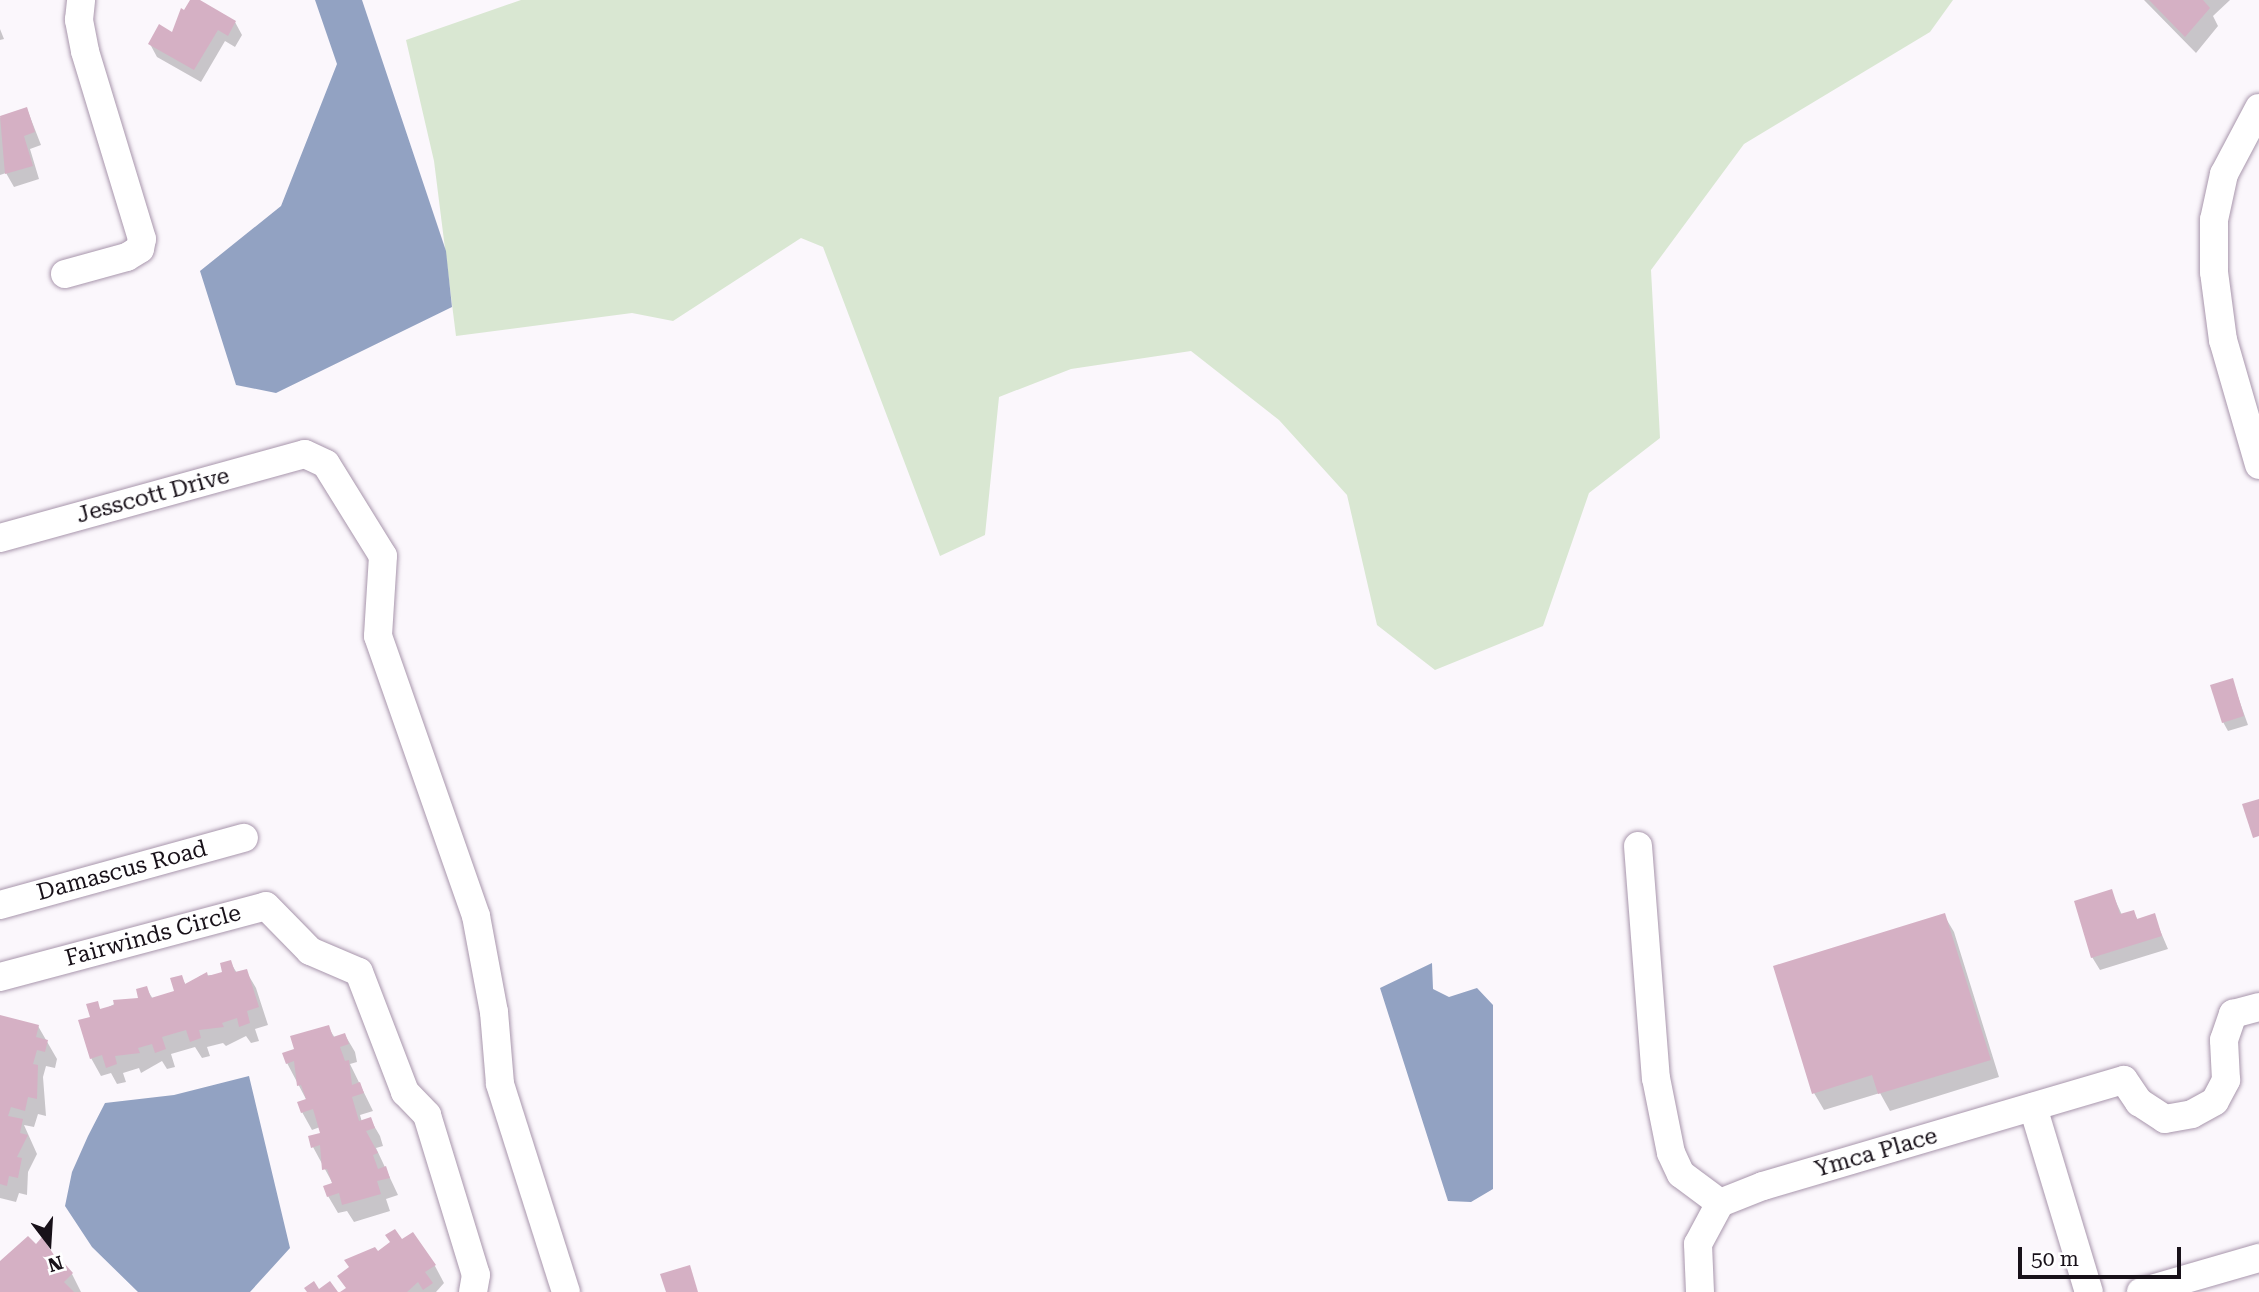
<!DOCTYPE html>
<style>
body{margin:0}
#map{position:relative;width:2259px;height:1292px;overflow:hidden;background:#fbf7fc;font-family:"Roboto Serif",serif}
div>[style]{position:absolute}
.green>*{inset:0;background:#d9e7d2}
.water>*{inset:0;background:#92a2c2}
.shadow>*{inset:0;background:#0003}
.building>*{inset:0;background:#d5b0c4}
.roads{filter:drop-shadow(0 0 2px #a896ac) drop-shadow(0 0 2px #a896ac)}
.minor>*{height:28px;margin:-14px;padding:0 14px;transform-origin:14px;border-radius:14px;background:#fff}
span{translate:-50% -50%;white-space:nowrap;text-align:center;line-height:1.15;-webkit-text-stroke:5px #fff;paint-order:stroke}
.street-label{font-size:23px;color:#181119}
.north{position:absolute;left:14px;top:1208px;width:70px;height:70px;-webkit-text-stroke:5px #fff;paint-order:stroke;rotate:163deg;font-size:19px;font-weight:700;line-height:28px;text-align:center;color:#181119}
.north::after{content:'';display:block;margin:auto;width:24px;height:32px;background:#181119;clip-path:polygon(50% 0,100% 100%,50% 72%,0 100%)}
.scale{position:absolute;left:2018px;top:1247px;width:163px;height:32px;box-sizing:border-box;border:4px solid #181119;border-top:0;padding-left:9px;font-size:21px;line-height:24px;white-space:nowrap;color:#181119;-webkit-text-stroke:5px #fff;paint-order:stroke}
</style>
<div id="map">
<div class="green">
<i style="clip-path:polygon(521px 0,1953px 0,1930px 32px,1744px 144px,1651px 270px,1660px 438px,1589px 493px,1543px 626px,1435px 670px,1377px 625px,1347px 495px,1279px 420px,1191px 351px,1071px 369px,999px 397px,985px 535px,940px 556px,823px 247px,801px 238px,673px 321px,632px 313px,456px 336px,434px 161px,406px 40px)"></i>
</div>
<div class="water">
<i style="clip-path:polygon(315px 0,362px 0,446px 251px,452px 307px,276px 393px,236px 385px,200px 271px,281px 206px,337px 64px)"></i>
<i style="clip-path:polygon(1432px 963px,1433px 989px,1449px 997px,1477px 988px,1493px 1005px,1493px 1189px,1471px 1202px,1448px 1201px,1380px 988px)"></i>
<i style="clip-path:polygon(249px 1076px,290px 1248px,250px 1292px,138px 1292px,92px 1247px,65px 1206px,72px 1172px,88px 1136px,105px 1103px,174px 1095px)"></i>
</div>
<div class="shadow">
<i style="clip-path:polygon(192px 0,235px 22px,242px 35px,235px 47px,225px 41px,201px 82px,157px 57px,150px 44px,173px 34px)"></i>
<i style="clip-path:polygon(2144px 0,2230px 0,2213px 16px,2218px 26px,2196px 53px)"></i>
<i style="clip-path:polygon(0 29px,4px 39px,0 40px)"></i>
<i style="clip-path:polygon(27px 109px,41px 145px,30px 149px,39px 179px,14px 187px,6px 173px,0 175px,0 118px)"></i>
<i style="clip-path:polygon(2232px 680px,2248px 725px,2228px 731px,2223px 722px)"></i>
<i style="clip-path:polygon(2111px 891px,2122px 915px,2133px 912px,2138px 920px,2154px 916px,2168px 949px,2100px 970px,2092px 957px)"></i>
<i style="clip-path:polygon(1944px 915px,1954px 932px,1999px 1077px,1890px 1111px,1880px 1093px,1824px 1110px,1814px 1093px)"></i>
<i style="clip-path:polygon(230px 962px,237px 973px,246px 971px,256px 988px,268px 1025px,255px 1029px,259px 1041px,251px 1043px,246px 1036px,226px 1046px,223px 1043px,207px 1047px,210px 1056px,202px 1058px,195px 1047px,171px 1054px,175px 1067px,167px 1069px,162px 1061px,141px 1073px,139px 1068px,123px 1073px,126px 1082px,117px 1084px,111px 1073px,101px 1076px,91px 1058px,97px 1003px,101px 1011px,122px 1000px,140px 999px,146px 988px,153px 999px,176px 992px,181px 977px,186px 985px,201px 980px,199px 976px,225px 974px)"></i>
<i style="clip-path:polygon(0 1019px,38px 1026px,57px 1059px,55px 1068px,46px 1066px,43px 1077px,46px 1116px,38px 1114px,34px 1127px,24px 1125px,37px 1154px,28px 1172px,27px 1195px,19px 1193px,16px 1202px,0 1198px)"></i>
<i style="clip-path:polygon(328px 1027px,335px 1038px,345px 1035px,355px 1052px,357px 1062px,350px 1064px,373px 1111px,360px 1115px,362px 1122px,370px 1119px,380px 1136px,383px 1146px,376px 1148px,398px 1195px,386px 1199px,390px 1211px,354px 1222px,347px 1211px,338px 1213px,328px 1196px,333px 1184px,313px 1147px,322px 1134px,320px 1127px,312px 1130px,302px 1112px,307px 1101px,287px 1063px,296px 1050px)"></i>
<i style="clip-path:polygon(402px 1242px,435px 1266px,444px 1283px,436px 1292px,343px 1292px,378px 1253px)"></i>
<i style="clip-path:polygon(52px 1256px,61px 1271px,72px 1274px,81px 1292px,0 1292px,0 1266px)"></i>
</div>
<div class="building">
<i style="clip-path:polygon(190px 0,200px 0,236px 21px,228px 36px,218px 30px,194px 70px,148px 44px,159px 24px,172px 32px,181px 8px,184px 10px)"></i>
<i style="clip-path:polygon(2149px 0,2203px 0,2210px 8px,2185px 37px)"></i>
<i style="clip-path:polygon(27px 107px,35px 132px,24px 136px,33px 166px,5px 174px,0 116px)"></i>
<i style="clip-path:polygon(2233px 678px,2244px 716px,2222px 723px,2210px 685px)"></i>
<i style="clip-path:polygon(2259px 799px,2259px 836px,2253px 838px,2242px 804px)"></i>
<i style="clip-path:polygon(2112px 889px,2120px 914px,2134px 910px,2137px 919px,2155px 913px,2162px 936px,2091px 958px,2074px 901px)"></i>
<i style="clip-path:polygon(1945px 913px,1991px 1060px,1878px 1094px,1872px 1075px,1812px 1094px,1773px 966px)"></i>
<i style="clip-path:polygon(231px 960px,235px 972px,247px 969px,259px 1007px,247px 1011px,250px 1023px,239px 1027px,237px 1018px,222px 1023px,224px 1027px,199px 1030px,201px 1038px,190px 1042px,186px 1030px,162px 1037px,166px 1049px,155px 1053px,152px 1044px,138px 1048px,140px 1053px,115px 1056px,117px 1064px,106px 1068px,102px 1055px,90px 1059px,78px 1020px,90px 1017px,86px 1004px,98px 1001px,100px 1009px,114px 1005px,113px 1000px,138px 998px,136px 989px,147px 986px,151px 998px,174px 991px,170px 978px,182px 975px,185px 984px,207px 972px,208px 976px,222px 972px,220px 963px)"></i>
<i style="clip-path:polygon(0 1015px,39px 1025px,36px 1037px,48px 1040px,45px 1052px,37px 1050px,33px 1064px,38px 1065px,37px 1099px,28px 1097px,25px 1111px,11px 1107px,8px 1116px,23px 1119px,20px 1133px,28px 1135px,17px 1157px,22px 1158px,18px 1178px,9px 1176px,7px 1186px,0 1184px)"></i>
<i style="clip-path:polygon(329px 1025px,333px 1037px,345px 1033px,349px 1044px,340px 1047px,345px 1061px,349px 1060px,352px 1085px,360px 1082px,364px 1093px,352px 1097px,359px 1121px,371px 1117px,375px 1128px,366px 1131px,378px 1153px,373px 1155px,378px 1169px,386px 1166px,390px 1178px,377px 1181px,381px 1194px,342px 1205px,339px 1193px,327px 1197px,323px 1186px,332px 1183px,327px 1169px,322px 1170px,320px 1145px,311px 1148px,308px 1136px,320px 1133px,313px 1109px,301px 1113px,297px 1102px,306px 1099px,301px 1085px,297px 1086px,294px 1061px,286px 1064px,282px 1053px,294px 1049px,290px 1036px)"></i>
<i style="clip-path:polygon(395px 1229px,402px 1239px,413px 1232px,436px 1265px,425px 1272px,433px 1283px,423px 1290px,418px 1282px,407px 1292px,340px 1292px,346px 1288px,337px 1276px,349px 1267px,344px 1260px,375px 1247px,378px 1251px,390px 1242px,385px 1235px)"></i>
<i style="clip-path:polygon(28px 1236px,36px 1244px,42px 1237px,54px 1255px,48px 1260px,59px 1271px,65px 1264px,73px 1273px,64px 1282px,74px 1292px,0 1292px,0 1261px)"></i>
<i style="clip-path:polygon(690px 1265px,698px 1292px,666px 1292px,660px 1274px)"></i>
<i style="clip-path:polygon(314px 1281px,319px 1289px,330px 1281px,338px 1292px,307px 1292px,304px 1288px)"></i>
</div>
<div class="roads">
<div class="minor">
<i style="left:2259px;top:108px;width:75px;rotate:117.9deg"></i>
<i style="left:2224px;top:174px;width:47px;rotate:102.3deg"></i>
<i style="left:2214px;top:220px;width:52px;rotate:90deg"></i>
<i style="left:2214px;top:272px;width:69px;rotate:82.5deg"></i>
<i style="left:2223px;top:340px;width:130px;rotate:73.9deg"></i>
<i style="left:65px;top:274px;width:64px;rotate:-15.3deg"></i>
<i style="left:127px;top:257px;width:15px;rotate:-32deg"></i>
<i style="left:140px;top:249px;width:10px;rotate:-79deg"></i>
<i style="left:142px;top:239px;width:196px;rotate:-106.9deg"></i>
<i style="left:85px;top:51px;width:32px;rotate:-101deg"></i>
<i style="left:79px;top:20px;width:20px;rotate:-84deg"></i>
<i style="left:0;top:538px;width:316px;rotate:-15.4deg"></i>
<i style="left:305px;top:454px;width:23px;rotate:25deg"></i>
<i style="left:326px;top:464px;width:108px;rotate:58.2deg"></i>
<i style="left:383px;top:556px;width:80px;rotate:93.6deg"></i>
<i style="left:378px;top:636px;width:297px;rotate:70.7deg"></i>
<i style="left:476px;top:916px;width:98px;rotate:79.4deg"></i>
<i style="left:494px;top:1012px;width:72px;rotate:85.2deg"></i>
<i style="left:500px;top:1084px;width:218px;rotate:72.4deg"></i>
<i style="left:1638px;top:846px;width:233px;rotate:85.6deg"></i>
<i style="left:1656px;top:1078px;width:76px;rotate:78.7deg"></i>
<i style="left:1671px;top:1153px;width:23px;rotate:65deg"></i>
<i style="left:1681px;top:1174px;width:49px;rotate:36.6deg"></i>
<i style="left:0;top:905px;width:253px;rotate:-15.4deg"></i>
<i style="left:0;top:977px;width:275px;rotate:-14.9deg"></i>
<i style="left:266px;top:906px;width:63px;rotate:45.6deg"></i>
<i style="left:310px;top:951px;width:53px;rotate:23.2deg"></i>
<i style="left:359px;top:972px;width:129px;rotate:69deg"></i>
<i style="left:405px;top:1092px;width:32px;rotate:46deg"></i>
<i style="left:427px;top:1115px;width:167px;rotate:73deg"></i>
<i style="left:476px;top:1275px;width:17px;rotate:100deg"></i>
<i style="left:2033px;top:1107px;width:193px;rotate:73.2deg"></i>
<i style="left:1700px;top:1292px;width:48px;rotate:-92.4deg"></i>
<i style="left:1698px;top:1244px;width:47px;rotate:-61.8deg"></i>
<i style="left:1720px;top:1203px;width:46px;rotate:-21.6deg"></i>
<i style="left:1763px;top:1186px;width:376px;rotate:-16.4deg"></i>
<i style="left:2124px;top:1080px;width:27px;rotate:56deg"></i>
<i style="left:2139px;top:1102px;width:31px;rotate:33deg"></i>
<i style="left:2165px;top:1119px;width:27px;rotate:-10deg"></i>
<i style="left:2192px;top:1114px;width:26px;rotate:-29deg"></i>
<i style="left:2215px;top:1101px;width:24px;rotate:-62deg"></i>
<i style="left:2226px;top:1080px;width:40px;rotate:-92.9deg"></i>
<i style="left:2224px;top:1040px;width:28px;rotate:-71deg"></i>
<i style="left:2233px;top:1014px;width:27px;rotate:-15deg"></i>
<i style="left:2141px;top:1292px;width:123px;rotate:-16.1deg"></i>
</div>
</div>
<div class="street-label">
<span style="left:153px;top:496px;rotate:-15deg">Jesscott Drive</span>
<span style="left:122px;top:871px;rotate:-15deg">Damascus Road</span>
<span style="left:153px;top:936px;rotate:-15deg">Fairwinds Circle</span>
<span style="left:1876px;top:1153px;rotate:-16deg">Ymca Place</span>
</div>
<div class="north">N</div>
<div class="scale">50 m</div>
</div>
